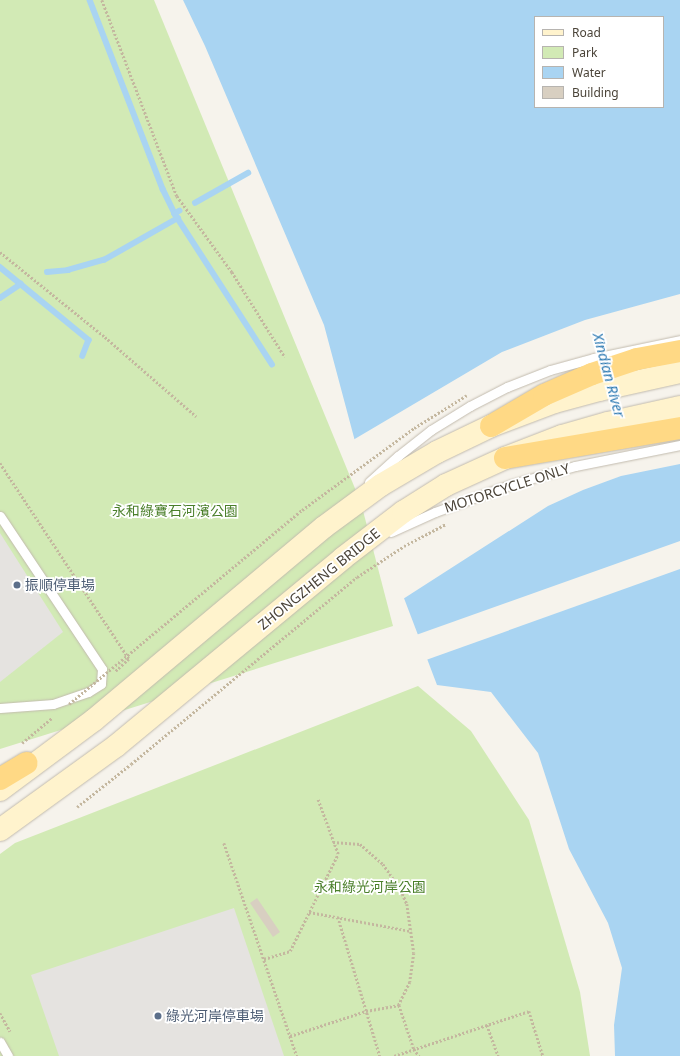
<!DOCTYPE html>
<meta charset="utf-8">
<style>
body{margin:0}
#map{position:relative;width:680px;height:1056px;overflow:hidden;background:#f6f3ec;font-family:"Noto Sans","Noto Sans TC",sans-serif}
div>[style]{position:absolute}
.green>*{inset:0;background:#d2eab5}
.parking>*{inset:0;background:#e5e3e0}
.water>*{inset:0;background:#a9d4f2}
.pier>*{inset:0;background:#f6f3ec}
.stream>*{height:5.5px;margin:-2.75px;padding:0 2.75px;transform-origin:2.75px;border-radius:2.75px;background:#a9d4f2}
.building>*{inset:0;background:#d8cfc1}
.path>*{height:2.5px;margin-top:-1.25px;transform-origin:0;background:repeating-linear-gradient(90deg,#c4b79f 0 2px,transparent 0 4px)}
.roads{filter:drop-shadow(0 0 1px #c2bbae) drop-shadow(0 0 1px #c2bbae)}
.service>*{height:9px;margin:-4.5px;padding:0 4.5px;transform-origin:4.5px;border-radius:4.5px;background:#fff}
.secondary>*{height:22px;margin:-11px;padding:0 11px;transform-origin:11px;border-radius:11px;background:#fff3cd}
.trunk>*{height:22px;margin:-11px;padding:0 11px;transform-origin:11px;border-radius:11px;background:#ffd985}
.path-bridge>*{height:2.5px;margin-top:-1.25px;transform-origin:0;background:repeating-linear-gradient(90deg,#c4b79f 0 2px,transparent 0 4px)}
.dots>*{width:11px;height:11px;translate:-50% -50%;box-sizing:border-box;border:2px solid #fff;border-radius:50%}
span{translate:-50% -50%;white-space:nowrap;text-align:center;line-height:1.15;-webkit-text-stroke:3.5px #fff;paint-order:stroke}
.street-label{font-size:14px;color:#4b4439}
.park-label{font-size:14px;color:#4a7f2a}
.service-label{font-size:14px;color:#4e5e75}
.left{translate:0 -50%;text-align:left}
.water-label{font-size:15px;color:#2e7ab2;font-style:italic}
.legend{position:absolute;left:534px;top:16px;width:130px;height:92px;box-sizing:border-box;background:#fff;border:1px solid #b7b4b0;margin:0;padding:5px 7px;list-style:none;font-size:12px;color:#4b4439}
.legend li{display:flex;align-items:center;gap:8px;height:20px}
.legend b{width:20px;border:1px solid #b7b4b0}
</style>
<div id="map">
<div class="green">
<i style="clip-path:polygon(0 0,154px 0,361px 503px,393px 626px,0 749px)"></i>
<i style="clip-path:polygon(418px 686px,471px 731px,529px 820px,580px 992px,590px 1056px,0 1056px,0 854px,15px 843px)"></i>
</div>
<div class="parking">
<i style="clip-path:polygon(0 533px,63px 632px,0 682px)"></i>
<i style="clip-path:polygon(234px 908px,284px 1056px,59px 1056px,31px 975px)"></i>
</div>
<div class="water">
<i style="clip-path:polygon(evenodd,183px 0,680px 0,680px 1056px,615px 1056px,614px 1025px,622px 968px,608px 923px,569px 849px,538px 753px,491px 692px,437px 685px,380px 535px,324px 325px,205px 46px,183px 0,535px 17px,663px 17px,663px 107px,535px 107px,535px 17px)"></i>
</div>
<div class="pier">
<i style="clip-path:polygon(680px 294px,680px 464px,621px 476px,583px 490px,548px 506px,403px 599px,379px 535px,353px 440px,502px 352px,585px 320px)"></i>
<i style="clip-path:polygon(680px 541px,680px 569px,426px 660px,416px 635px)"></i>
</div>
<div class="stream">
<i style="left:90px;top:0;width:203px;rotate:68.9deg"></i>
<i style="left:163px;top:189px;width:28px;rotate:64deg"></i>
<i style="left:195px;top:203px;width:61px;rotate:-29.5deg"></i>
<i style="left:180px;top:211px;width:6px;rotate:149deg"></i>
<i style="left:175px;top:214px;width:179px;rotate:57.1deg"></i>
<i style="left:0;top:267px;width:115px;rotate:39.4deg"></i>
<i style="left:89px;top:340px;width:17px;rotate:111deg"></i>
<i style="left:47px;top:272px;width:21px;rotate:-5deg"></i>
<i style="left:68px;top:270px;width:37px;rotate:-16deg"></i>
<i style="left:104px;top:260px;width:85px;rotate:-29.6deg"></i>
<i style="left:0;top:298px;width:25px;rotate:-34deg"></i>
</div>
<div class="building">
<i style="clip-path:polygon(257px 898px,280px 932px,273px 937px,250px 903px)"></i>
</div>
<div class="path">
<i style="left:102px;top:0;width:210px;rotate:69.1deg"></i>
<i style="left:177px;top:196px;width:94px;rotate:54.1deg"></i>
<i style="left:232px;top:272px;width:100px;rotate:58.1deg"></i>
<i style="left:0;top:252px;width:135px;rotate:39deg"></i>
<i style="left:105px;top:337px;width:121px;rotate:41deg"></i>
<i style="left:0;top:463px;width:235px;rotate:56.6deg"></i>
<i style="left:129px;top:659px;width:19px;rotate:137deg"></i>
<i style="left:22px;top:743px;width:39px;rotate:-40deg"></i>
<i style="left:77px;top:807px;width:69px;rotate:-38.5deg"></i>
<i style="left:131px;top:764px;width:293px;rotate:-39.6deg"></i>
<i style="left:357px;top:577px;width:56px;rotate:-33.4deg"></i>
<i style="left:404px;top:546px;width:47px;rotate:-27.6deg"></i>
<i style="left:333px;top:842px;width:27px;rotate:4deg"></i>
<i style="left:360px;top:844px;width:30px;rotate:41deg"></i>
<i style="left:383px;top:864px;width:32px;rotate:55deg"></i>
<i style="left:401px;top:890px;width:15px;rotate:67deg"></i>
<i style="left:407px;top:904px;width:49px;rotate:81.9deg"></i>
<i style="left:414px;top:953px;width:29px;rotate:98deg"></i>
<i style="left:410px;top:982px;width:25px;rotate:116deg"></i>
<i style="left:399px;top:1005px;width:46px;rotate:71.2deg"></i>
<i style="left:414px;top:1049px;width:9px;rotate:54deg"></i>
<i style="left:224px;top:843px;width:225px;rotate:71.1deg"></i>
<i style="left:309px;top:912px;width:104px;rotate:10.6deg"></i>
<i style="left:338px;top:917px;width:145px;rotate:73.2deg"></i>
<i style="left:264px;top:959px;width:27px;rotate:-17deg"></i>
<i style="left:290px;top:951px;width:108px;rotate:-63.7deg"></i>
<i style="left:338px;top:854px;width:58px;rotate:-110.3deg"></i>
<i style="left:0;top:1013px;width:21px;rotate:61deg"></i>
<i style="left:487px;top:1025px;width:33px;rotate:70deg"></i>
<i style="left:290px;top:1036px;width:80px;rotate:-18.2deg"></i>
<i style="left:366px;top:1011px;width:34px;rotate:-10deg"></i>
<i style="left:394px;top:1056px;width:142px;rotate:-18.4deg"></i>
<i style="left:529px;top:1011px;width:47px;rotate:72.7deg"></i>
</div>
<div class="roads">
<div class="service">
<i style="left:369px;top:482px;width:39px;rotate:-42deg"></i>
<i style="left:398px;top:456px;width:42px;rotate:-38.2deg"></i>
<i style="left:431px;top:430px;width:46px;rotate:-31.6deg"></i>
<i style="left:470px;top:406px;width:42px;rotate:-27.2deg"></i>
<i style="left:507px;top:387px;width:46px;rotate:-21.6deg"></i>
<i style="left:550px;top:370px;width:46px;rotate:-15.3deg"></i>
<i style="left:594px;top:358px;width:88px;rotate:-11.8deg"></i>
<i style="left:0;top:516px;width:184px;rotate:56.3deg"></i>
<i style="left:102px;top:669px;width:15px;rotate:94deg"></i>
<i style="left:101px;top:684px;width:15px;rotate:148deg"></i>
<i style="left:88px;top:692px;width:37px;rotate:161deg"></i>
<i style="left:53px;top:704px;width:53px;rotate:175.7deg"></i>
<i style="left:391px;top:532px;width:48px;rotate:-24.4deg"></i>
<i style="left:435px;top:512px;width:82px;rotate:-20deg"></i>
<i style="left:512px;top:484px;width:66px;rotate:-15.9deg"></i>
<i style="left:575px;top:466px;width:107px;rotate:-11.3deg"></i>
<i style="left:0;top:1042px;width:16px;rotate:60deg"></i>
</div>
<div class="secondary">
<i style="left:0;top:790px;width:117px;rotate:-36.7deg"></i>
<i style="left:94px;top:720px;width:300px;rotate:-40deg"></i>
<i style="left:324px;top:527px;width:71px;rotate:-36.4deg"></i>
<i style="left:381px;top:485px;width:65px;rotate:-30.5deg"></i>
<i style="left:437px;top:452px;width:60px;rotate:-25.7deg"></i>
<i style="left:491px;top:426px;width:68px;rotate:-20.6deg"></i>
<i style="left:555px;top:402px;width:46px;rotate:-15.3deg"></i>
<i style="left:599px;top:390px;width:83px;rotate:-12.5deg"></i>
<i style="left:0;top:830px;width:143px;rotate:-35.9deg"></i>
<i style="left:116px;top:746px;width:295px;rotate:-39.6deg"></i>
<i style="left:343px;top:558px;width:76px;rotate:-37.5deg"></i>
<i style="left:403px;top:512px;width:51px;rotate:-32.1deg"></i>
<i style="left:446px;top:485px;width:65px;rotate:-24.6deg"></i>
<i style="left:505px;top:458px;width:61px;rotate:-21.1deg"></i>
<i style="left:562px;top:436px;width:48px;rotate:-15.8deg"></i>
<i style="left:608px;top:423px;width:74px;rotate:-12.5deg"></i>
</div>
<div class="trunk">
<i style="left:491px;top:426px;width:61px;rotate:-30.3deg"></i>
<i style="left:544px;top:395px;width:52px;rotate:-23.6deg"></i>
<i style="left:592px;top:374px;width:47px;rotate:-18.4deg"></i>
<i style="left:637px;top:359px;width:44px;rotate:-10.5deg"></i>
<i style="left:505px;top:458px;width:178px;rotate:-9.7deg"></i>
<i style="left:0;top:779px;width:31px;rotate:-31deg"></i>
</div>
</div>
<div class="path-bridge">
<i style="left:69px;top:704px;width:303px;rotate:-39.8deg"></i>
<i style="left:302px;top:510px;width:139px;rotate:-36.2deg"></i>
<i style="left:414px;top:428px;width:62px;rotate:-31.9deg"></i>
</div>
<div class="dots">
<i style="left:17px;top:585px;background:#5c6f8a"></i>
<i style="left:158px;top:1016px;background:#5c6f8a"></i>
</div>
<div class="street-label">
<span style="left:507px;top:488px;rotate:-18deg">MOTORCYCLE ONLY</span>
<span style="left:319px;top:579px;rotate:-39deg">ZHONGZHENG BRIDGE</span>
</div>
<div class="park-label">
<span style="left:175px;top:511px">永和綠寶石河濱公園</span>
<span style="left:370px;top:887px">永和綠光河岸公園</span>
</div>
<div class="service-label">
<span class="left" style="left:25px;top:585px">振順停車場</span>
<span class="left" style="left:166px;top:1016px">綠光河岸停車場</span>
</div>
<div class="water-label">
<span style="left:609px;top:375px;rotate:75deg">Xindian River</span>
</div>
<ul class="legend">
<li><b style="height:5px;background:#fff3cd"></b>Road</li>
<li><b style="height:11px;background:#d2eab5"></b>Park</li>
<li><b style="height:11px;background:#a9d4f2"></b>Water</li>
<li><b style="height:11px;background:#d8cfc1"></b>Building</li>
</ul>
</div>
